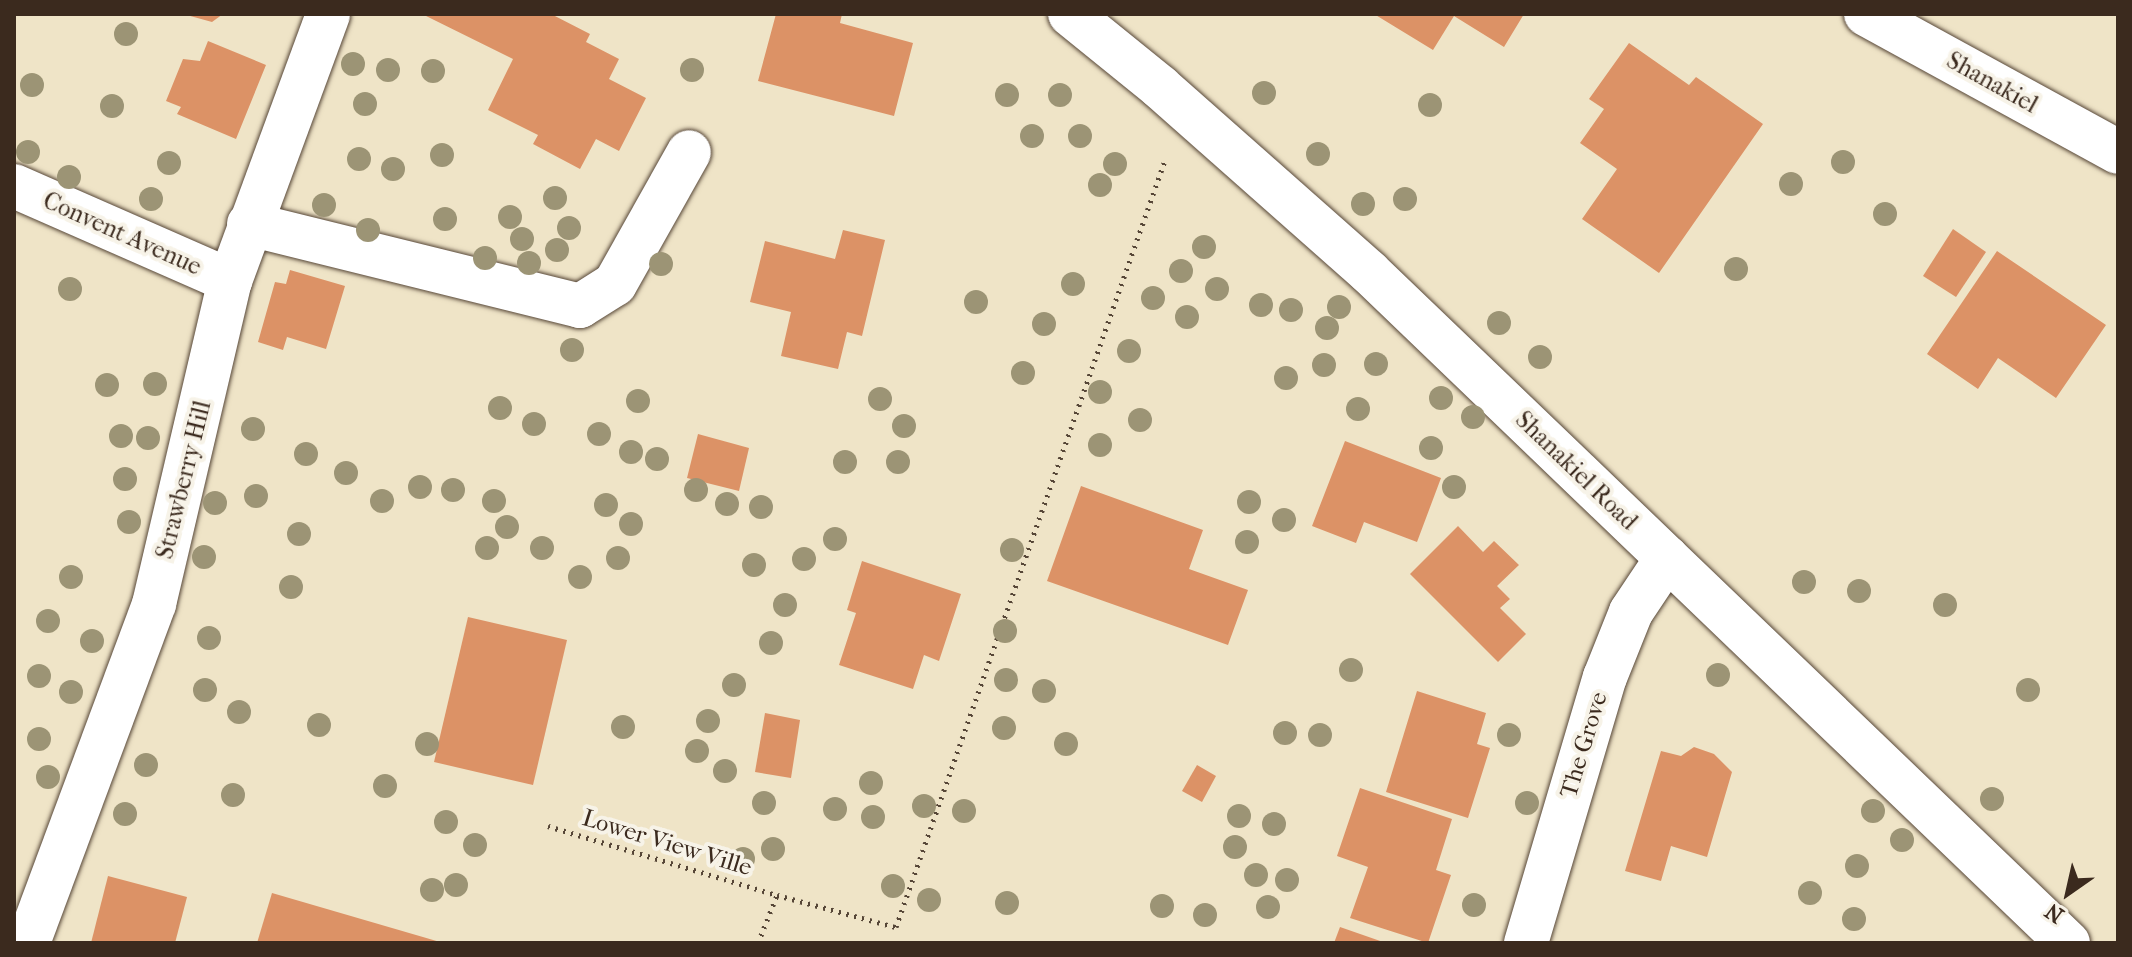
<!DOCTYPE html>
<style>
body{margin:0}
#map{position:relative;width:2132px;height:957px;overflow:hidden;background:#efe4c7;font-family:"IM FELL French Canon",serif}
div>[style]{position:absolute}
.building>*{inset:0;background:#dc9266}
.path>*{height:5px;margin-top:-2.5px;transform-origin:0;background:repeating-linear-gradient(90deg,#564637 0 2px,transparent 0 8px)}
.roads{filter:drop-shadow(0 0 2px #564637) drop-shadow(0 0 2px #564637)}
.minor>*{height:44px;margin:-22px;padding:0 22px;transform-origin:22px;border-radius:22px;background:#fff}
.trees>*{width:24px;height:24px;margin:-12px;border-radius:50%;background:#9c9475}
span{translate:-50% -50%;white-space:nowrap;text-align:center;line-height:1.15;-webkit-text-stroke:8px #f7f3e8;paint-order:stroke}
.street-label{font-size:24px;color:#3b2a1e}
.frame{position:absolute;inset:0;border:16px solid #3b2a1e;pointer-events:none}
.north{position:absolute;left:2028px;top:853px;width:80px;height:80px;-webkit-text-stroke:6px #f7f3e8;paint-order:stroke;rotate:214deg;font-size:22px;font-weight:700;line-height:32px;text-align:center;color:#3b2a1e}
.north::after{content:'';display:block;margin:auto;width:28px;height:36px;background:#3b2a1e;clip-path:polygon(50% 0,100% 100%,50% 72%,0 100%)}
</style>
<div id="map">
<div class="building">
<i style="clip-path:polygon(183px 14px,223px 14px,212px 22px)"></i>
<i style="clip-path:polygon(422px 14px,551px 14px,590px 34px,586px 42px,619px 59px,609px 79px,646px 98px,619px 151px,596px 139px,580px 169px,533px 144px,538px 135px,488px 110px,513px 59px)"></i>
<i style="clip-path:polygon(776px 14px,842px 14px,840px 23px,913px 43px,894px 116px,758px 81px)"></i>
<i style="clip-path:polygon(1374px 14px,1524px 14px,1504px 47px,1454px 16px,1433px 50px)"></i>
<i style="clip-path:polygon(208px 41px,266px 65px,236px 139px,177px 114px,181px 107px,166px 101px,183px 59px,200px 61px)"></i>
<i style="clip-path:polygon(1629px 43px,1689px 85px,1696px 77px,1763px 124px,1659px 273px,1582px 219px,1617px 169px,1580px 143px,1604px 109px,1589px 99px)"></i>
<i style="clip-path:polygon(1953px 229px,1986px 252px,1956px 297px,1923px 276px)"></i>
<i style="clip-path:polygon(843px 230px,885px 240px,862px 336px,847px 332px,838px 369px,781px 356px,791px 312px,750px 302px,765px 241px,835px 259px)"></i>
<i style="clip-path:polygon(1997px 251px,2106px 325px,2056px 398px,1998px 358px,1978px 389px,1927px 354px)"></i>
<i style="clip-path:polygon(290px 270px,345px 286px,326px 349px,287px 337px,283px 350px,258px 342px,275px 282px,286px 284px)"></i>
<i style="clip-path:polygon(698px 434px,749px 448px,739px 491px,687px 478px)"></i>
<i style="clip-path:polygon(1345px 441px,1441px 478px,1417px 542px,1364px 522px,1356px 543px,1312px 526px)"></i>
<i style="clip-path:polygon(1081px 486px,1203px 530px,1189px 569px,1248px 590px,1228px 645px,1047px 581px)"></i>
<i style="clip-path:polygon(1458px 526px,1483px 552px,1494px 541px,1519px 565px,1497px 586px,1510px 599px,1500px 608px,1526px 634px,1498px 662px,1410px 574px)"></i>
<i style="clip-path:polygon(862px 561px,961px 594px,939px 661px,924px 655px,913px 689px,839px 665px,856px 613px,847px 610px)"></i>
<i style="clip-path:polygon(468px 617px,567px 640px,533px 785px,434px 762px)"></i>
<i style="clip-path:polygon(1417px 691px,1486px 713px,1477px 744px,1490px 748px,1468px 818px,1386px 792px)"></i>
<i style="clip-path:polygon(765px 713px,800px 720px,791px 778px,755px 772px)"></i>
<i style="clip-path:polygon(1694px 747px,1714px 754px,1732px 772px,1707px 857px,1671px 846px,1661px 881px,1625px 871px,1661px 751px,1681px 756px)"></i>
<i style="clip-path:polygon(1197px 765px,1216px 776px,1202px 802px,1182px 791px)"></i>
<i style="clip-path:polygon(1360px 788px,1452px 819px,1436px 870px,1451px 875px,1428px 943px,1350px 918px,1368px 867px,1337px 856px)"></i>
<i style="clip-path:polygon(108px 876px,187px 897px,175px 943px,91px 943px)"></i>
<i style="clip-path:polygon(272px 893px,440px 942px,440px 943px,257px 943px)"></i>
<i style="clip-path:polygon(1340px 927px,1386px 943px,1334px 943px)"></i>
</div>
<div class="path">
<i style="left:548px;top:826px;width:239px;rotate:16.8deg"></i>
<i style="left:758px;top:943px;width:52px;rotate:-68.4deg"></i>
<i style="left:777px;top:895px;width:123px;rotate:15.1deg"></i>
<i style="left:896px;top:927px;width:813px;rotate:-70.67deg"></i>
</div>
<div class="roads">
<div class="minor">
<i style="left:1070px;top:14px;width:116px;rotate:39deg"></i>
<i style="left:1160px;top:87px;width:279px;rotate:41.5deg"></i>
<i style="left:1369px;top:272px;width:969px;rotate:43.83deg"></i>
<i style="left:1866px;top:14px;width:287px;rotate:28.7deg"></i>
<i style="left:14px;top:186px;width:236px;rotate:23.7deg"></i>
<i style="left:249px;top:224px;width:341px;rotate:13.9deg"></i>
<i style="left:580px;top:306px;width:41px;rotate:-32.2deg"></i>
<i style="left:615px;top:284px;width:151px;rotate:-60.7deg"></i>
<i style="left:28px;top:943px;width:362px;rotate:-69.6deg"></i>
<i style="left:154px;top:604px;width:332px;rotate:-76.8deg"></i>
<i style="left:230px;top:281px;width:284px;rotate:-69.8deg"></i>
<i style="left:1526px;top:943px;width:277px;rotate:-73.5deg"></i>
<i style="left:1605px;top:677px;width:70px;rotate:-68.2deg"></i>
<i style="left:1631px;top:612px;width:65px;rotate:-56.3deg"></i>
</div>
</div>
<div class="trees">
<i style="left:126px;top:34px"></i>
<i style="left:353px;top:64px"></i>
<i style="left:388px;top:70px"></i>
<i style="left:692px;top:70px"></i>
<i style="left:433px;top:71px"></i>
<i style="left:32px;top:85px"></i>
<i style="left:1264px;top:93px"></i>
<i style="left:1007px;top:95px"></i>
<i style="left:1060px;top:95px"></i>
<i style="left:365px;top:104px"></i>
<i style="left:1430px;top:105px"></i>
<i style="left:112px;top:106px"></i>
<i style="left:1032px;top:136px"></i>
<i style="left:1080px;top:136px"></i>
<i style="left:28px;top:152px"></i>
<i style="left:1318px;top:154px"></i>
<i style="left:442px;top:155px"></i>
<i style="left:359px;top:159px"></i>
<i style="left:1843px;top:162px"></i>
<i style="left:169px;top:163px"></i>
<i style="left:1115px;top:164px"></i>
<i style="left:393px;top:169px"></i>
<i style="left:69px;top:177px"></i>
<i style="left:1791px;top:184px"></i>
<i style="left:1100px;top:185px"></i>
<i style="left:555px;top:198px"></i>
<i style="left:151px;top:199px"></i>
<i style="left:1405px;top:199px"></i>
<i style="left:1363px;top:204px"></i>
<i style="left:324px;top:205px"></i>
<i style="left:1885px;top:214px"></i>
<i style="left:510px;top:217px"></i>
<i style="left:445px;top:219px"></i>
<i style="left:569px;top:228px"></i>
<i style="left:368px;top:230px"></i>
<i style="left:522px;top:239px"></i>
<i style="left:1204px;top:247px"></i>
<i style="left:557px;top:250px"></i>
<i style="left:485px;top:258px"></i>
<i style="left:529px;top:263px"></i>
<i style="left:661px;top:264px"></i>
<i style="left:1736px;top:269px"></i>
<i style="left:1181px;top:271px"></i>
<i style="left:1073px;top:284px"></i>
<i style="left:70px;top:289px"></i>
<i style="left:1217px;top:289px"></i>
<i style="left:1153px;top:298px"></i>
<i style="left:976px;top:302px"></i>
<i style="left:1261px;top:305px"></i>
<i style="left:1339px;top:307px"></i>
<i style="left:1291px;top:310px"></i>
<i style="left:1187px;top:317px"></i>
<i style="left:1499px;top:323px"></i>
<i style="left:1044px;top:324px"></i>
<i style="left:1327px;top:328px"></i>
<i style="left:572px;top:350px"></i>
<i style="left:1129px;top:351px"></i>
<i style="left:1540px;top:357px"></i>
<i style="left:1376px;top:364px"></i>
<i style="left:1324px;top:365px"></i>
<i style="left:1023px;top:373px"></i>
<i style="left:1286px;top:378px"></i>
<i style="left:155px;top:384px"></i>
<i style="left:107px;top:385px"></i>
<i style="left:1100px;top:392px"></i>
<i style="left:1441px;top:398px"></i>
<i style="left:880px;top:399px"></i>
<i style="left:638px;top:401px"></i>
<i style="left:500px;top:408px"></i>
<i style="left:1358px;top:409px"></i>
<i style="left:1473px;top:417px"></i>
<i style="left:1140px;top:420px"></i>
<i style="left:534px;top:424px"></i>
<i style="left:904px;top:426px"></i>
<i style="left:253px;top:429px"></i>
<i style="left:599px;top:434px"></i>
<i style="left:121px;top:436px"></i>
<i style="left:148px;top:438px"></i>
<i style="left:1100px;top:445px"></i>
<i style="left:1431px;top:448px"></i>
<i style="left:631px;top:452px"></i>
<i style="left:306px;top:454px"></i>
<i style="left:657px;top:459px"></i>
<i style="left:845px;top:462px"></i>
<i style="left:898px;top:462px"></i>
<i style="left:346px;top:473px"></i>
<i style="left:125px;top:479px"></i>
<i style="left:420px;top:487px"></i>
<i style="left:1454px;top:487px"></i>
<i style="left:453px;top:490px"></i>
<i style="left:696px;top:490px"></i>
<i style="left:256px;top:496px"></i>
<i style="left:382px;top:501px"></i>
<i style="left:494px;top:501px"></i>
<i style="left:1249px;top:502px"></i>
<i style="left:215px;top:503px"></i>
<i style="left:727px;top:504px"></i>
<i style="left:606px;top:505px"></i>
<i style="left:761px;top:507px"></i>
<i style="left:1284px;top:520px"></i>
<i style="left:129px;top:522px"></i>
<i style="left:631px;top:524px"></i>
<i style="left:507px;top:527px"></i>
<i style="left:299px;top:534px"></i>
<i style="left:835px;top:539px"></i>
<i style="left:1247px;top:542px"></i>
<i style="left:487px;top:548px"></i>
<i style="left:542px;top:548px"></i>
<i style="left:1012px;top:550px"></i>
<i style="left:204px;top:557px"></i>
<i style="left:618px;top:558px"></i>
<i style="left:804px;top:559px"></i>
<i style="left:754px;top:565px"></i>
<i style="left:71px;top:577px"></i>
<i style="left:580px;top:577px"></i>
<i style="left:1804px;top:582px"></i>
<i style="left:291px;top:587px"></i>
<i style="left:1859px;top:591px"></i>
<i style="left:785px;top:605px"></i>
<i style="left:1945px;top:605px"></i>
<i style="left:48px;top:621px"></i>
<i style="left:1005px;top:631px"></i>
<i style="left:209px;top:638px"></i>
<i style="left:92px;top:641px"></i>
<i style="left:771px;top:643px"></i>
<i style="left:1351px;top:670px"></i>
<i style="left:1718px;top:675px"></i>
<i style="left:39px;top:676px"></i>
<i style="left:1006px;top:680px"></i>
<i style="left:734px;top:685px"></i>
<i style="left:205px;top:690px"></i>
<i style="left:2028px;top:690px"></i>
<i style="left:1044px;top:691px"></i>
<i style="left:71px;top:692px"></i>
<i style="left:239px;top:712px"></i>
<i style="left:708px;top:721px"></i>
<i style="left:319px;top:725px"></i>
<i style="left:623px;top:727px"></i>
<i style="left:1004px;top:728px"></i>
<i style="left:1285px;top:733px"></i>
<i style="left:1320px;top:735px"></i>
<i style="left:1509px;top:735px"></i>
<i style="left:39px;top:739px"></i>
<i style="left:427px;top:744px"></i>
<i style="left:1066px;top:744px"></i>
<i style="left:697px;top:751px"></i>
<i style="left:146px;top:765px"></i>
<i style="left:725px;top:771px"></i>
<i style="left:48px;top:777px"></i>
<i style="left:871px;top:783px"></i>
<i style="left:385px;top:786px"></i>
<i style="left:233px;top:795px"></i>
<i style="left:1992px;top:799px"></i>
<i style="left:764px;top:803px"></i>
<i style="left:1527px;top:803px"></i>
<i style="left:924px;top:806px"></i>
<i style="left:835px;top:809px"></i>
<i style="left:964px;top:811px"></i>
<i style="left:1873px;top:811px"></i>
<i style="left:125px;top:814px"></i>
<i style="left:1239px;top:816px"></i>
<i style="left:873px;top:817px"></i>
<i style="left:446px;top:822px"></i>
<i style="left:1274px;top:824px"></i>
<i style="left:1902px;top:840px"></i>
<i style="left:475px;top:845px"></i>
<i style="left:1235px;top:847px"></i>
<i style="left:773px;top:849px"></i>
<i style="left:743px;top:859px"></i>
<i style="left:1857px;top:866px"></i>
<i style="left:1256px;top:875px"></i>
<i style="left:1287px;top:880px"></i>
<i style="left:456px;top:885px"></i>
<i style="left:893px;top:886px"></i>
<i style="left:432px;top:890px"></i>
<i style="left:1810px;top:893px"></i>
<i style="left:929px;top:900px"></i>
<i style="left:1007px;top:903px"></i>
<i style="left:1474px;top:905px"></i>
<i style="left:1162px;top:906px"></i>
<i style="left:1268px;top:907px"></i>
<i style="left:1205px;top:915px"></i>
<i style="left:1854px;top:919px"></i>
</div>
<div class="street-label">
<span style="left:1992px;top:83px;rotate:29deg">Shanakiel</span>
<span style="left:122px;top:234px;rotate:24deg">Convent Avenue</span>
<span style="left:1576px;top:471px;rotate:44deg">Shanakiel Road</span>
<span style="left:184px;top:480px;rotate:-76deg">Strawberry Hill</span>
<span style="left:1584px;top:745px;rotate:-73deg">The Grove</span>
<span style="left:667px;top:843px;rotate:17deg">Lower View Ville</span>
</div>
<div class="frame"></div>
<div class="north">N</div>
</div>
